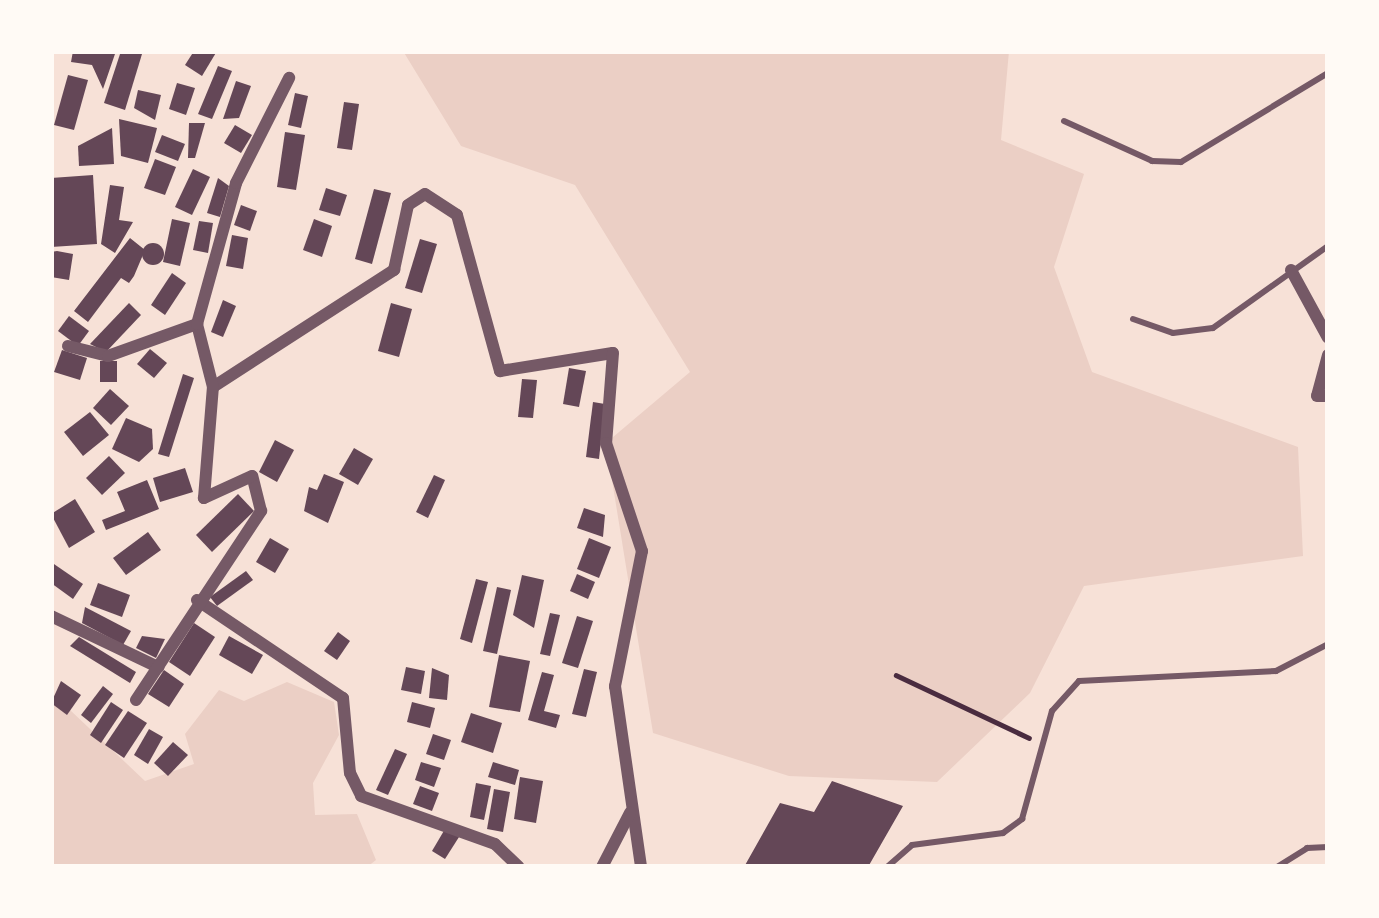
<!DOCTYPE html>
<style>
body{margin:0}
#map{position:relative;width:1379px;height:918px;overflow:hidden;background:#f7e1d7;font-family:"Fira Sans",sans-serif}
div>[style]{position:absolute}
.green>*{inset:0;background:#ebcfc5}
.building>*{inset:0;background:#644757}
.round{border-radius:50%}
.path>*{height:4.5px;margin:-2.25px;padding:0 2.25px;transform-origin:2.25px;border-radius:2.25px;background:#4a2c40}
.service>*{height:6px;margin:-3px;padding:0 3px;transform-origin:3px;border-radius:3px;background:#755966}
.minor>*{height:12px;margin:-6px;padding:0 6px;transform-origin:6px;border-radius:6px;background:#755966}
span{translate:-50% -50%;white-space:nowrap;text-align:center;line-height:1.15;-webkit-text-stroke:9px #fffaf5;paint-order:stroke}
.frame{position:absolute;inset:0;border:54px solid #fffaf5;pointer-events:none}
</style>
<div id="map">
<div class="green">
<i style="clip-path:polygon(403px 51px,1009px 51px,1001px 140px,1084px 174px,1054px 267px,1092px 372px,1298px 447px,1303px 556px,1084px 586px,1030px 693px,937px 782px,789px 776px,653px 733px,606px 443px,690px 372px,575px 185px,461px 146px)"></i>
<i style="clip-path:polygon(287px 682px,334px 702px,339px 735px,313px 783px,315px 815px,357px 814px,376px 860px,367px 867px,51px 867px,51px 692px,145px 781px,194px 764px,185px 734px,219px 690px,244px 701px)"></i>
</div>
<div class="building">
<i style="clip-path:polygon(73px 51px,116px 51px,103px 89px,92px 65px,71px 62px)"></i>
<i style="clip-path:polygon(121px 51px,142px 54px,125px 110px,104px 103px)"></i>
<i style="clip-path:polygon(194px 51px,217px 51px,202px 76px,185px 65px)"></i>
<i style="clip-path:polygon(218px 66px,232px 71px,212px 119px,198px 114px)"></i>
<i style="clip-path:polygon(68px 75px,88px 80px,74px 130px,54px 125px)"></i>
<i style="clip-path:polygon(236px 81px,251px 86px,239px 118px,223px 119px)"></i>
<i style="clip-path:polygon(177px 83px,195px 88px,186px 115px,169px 109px)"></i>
<i style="clip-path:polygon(138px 90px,161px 95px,155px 120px,134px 108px)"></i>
<i style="clip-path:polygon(295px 93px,308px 96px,301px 128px,288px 125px)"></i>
<i style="clip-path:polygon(344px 102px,359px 104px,352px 150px,337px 148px)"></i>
<i style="clip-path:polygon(119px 119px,157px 128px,148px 163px,121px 156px)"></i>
<i style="clip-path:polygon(189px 123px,205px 123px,195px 158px,188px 158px)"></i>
<i style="clip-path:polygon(235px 125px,252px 135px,241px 153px,224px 143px)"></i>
<i style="clip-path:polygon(112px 128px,114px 164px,79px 166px,78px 146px)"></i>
<i style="clip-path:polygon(285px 132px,305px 135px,296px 190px,277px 187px)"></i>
<i style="clip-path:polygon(162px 135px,185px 144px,178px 161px,155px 152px)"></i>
<i style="clip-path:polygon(155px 159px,176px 167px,165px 195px,144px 188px)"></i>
<i style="clip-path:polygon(193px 169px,210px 177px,192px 215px,175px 207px)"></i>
<i style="clip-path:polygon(93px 175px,97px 244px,51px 247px,51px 178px)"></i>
<i style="clip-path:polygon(218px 178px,229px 186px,220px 217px,207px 213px)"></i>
<i style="clip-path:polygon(110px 185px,124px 187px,119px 220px,133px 222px,115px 253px,101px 244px)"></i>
<i style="clip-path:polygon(326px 188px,347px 195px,340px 216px,319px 210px)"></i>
<i style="clip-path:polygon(374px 189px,391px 193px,372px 264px,355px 259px)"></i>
<i style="clip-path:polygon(241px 205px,257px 211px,250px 231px,234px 225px)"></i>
<i style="clip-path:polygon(172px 219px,190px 223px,180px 266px,163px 262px)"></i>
<i style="clip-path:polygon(314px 219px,332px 226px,322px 257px,303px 250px)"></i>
<i style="clip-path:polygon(199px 221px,213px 223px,208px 253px,193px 250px)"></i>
<i style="clip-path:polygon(232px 235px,248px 238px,243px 269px,226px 266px)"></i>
<i style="clip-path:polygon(130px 238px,145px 250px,134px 276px,129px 283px,121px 278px,88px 322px,74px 311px)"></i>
<i style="clip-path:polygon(420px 239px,437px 244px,422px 293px,405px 288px)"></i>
<i class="round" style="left:142px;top:243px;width:22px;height:22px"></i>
<i style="clip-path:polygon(57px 251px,73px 254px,69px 280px,51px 277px,51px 252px)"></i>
<i style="clip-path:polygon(172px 273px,186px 283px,165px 315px,151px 305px)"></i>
<i style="clip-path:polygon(223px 300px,236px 306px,223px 337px,211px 332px)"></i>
<i style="clip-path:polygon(129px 303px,141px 315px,106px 352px,90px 344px)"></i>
<i style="clip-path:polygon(391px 303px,412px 309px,399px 357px,378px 351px)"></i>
<i style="clip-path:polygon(69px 316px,89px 331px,78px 346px,58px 331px)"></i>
<i style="clip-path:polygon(150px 349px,167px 363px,154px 378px,137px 364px)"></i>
<i style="clip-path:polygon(62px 350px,87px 358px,80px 380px,54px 372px)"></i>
<i style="clip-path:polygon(100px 361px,117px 361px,117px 382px,100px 382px)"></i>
<i style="clip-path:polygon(569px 368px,586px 371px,579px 407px,563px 404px)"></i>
<i style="clip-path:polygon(183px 374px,194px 378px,169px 457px,158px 454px)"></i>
<i style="clip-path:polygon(522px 379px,537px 380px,533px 418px,518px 417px)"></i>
<i style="clip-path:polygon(110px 389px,129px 406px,111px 425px,93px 408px)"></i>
<i style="clip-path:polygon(593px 402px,605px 404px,599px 459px,586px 457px)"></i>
<i style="clip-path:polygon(90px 412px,109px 435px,83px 456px,64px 432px)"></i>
<i style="clip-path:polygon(126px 418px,152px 429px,153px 449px,139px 462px,112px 449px)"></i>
<i style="clip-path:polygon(275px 440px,294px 450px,277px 482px,259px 472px)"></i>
<i style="clip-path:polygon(354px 448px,373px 459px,358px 485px,339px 474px)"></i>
<i style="clip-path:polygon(109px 456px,125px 473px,102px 495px,86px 478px)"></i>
<i style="clip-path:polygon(185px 468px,193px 492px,160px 502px,153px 478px)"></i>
<i style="clip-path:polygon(324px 474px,344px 482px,328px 523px,304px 511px,309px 487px,317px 490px)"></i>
<i style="clip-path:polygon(434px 475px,445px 480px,428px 518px,416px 512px)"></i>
<i style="clip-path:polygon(147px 480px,159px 509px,106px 530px,102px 520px,125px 511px,117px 492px)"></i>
<i style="clip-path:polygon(238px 494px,254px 511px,212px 552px,196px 535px)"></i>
<i style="clip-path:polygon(75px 499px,95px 532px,69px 548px,51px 514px)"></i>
<i style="clip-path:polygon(584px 508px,605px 515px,603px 537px,577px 528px)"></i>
<i style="clip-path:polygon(148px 532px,161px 550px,126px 575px,113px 558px)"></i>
<i style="clip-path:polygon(270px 538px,289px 549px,275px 573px,256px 562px)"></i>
<i style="clip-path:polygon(589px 538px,611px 547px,599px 578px,577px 569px)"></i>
<i style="clip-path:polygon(51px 562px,83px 584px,73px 599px,51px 583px)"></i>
<i style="clip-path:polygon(246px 571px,253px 580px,217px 606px,210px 597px)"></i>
<i style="clip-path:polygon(577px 574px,595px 582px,588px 599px,570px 591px)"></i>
<i style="clip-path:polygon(522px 575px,544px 580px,534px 628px,513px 615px)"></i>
<i style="clip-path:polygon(476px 579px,488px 582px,472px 643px,460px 639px)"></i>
<i style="clip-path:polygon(98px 583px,130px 595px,122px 617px,90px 605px)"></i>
<i style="clip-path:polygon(497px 587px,511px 590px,497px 654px,483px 651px)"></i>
<i style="clip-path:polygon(85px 607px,131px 631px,123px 645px,82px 623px)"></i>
<i style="clip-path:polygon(550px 613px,560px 615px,550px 656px,540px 654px)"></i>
<i style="clip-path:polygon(577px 616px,593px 621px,578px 668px,562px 663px)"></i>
<i style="clip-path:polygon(194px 623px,215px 637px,190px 676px,169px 662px)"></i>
<i style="clip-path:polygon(338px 632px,350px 641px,337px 660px,324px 651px)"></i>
<i style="clip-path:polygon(142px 636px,165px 639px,156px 658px,136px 648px)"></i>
<i style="clip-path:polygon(229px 636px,263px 655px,252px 674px,219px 655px)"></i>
<i style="clip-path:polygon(79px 637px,136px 672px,130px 683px,70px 646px)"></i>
<i style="clip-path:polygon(499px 655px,530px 661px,520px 712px,489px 707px)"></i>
<i style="clip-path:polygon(406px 667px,425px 671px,421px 694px,401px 690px)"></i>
<i style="clip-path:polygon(432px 668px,449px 675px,447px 700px,429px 698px)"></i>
<i style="clip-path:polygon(584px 669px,597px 672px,586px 717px,572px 714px)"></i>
<i style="clip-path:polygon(164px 670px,184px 684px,169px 707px,148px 694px)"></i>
<i style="clip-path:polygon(542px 672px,554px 675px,544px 711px,560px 715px,556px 728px,528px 720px)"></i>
<i style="clip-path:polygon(61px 681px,81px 695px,67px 715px,51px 703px)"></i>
<i style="clip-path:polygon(103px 686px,113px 694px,91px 723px,81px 715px)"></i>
<i style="clip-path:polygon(111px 702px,123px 710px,101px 743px,90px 735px)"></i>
<i style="clip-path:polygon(412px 702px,435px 708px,430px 728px,407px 722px)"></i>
<i style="clip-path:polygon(128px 711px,147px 723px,124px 758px,105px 745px)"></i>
<i style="clip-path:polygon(471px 713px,502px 723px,493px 753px,461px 742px)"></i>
<i style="clip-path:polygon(149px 729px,163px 737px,148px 764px,134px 755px)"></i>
<i style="clip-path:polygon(433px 734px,451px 740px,444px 760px,426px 754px)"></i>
<i style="clip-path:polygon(173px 742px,188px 755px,168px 776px,154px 763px)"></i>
<i style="clip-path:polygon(395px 749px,407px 754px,388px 795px,376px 790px)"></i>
<i style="clip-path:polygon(421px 762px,441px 768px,434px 787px,415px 780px)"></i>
<i style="clip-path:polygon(493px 762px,519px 770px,515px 785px,488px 777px)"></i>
<i style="clip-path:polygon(520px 777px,543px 781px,536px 823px,514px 819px)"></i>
<i style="clip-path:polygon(832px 781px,903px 806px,868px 867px,744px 867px,780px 803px,814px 812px)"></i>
<i style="clip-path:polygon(476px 783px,491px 786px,484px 820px,470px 817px)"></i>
<i style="clip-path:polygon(420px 786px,439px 793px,432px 811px,413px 804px)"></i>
<i style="clip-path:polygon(494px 789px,510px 792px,503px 832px,487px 829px)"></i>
<i style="clip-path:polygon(445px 829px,459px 837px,445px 859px,432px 851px)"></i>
</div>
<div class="path">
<i style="left:896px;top:675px;width:147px;rotate:25.3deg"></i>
</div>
<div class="service">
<i style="left:1064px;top:121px;width:97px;rotate:24.4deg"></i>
<i style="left:1152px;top:161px;width:29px;rotate:2deg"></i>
<i style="left:1181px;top:162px;width:172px;rotate:-31.2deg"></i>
<i style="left:1133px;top:319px;width:42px;rotate:19.3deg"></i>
<i style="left:1173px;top:333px;width:40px;rotate:-7.1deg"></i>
<i style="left:1213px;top:328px;width:141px;rotate:-35.5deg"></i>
<i style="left:887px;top:867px;width:33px;rotate:-41deg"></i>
<i style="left:912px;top:845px;width:92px;rotate:-7.5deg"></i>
<i style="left:1003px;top:833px;width:24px;rotate:-36deg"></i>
<i style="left:1022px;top:819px;width:112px;rotate:-74.5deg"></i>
<i style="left:1052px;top:711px;width:40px;rotate:-48deg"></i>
<i style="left:1079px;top:681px;width:197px;rotate:-2.9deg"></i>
<i style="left:1276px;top:671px;width:59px;rotate:-27.4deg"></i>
<i style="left:1277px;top:867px;width:36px;rotate:-32deg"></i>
<i style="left:1307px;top:848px;width:21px;rotate:-3deg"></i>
</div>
<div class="minor">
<i style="left:1291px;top:270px;width:77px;rotate:61.4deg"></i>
<i style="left:68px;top:346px;width:41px;rotate:14deg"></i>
<i style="left:108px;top:356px;width:95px;rotate:-19.8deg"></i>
<i style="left:1328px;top:355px;width:42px;rotate:105deg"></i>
<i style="left:1317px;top:396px;width:11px"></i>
<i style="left:213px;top:387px;width:216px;rotate:-32.9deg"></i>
<i style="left:394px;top:270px;width:66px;rotate:-77.8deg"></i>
<i style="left:408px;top:205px;width:20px;rotate:-33deg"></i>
<i style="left:425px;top:194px;width:38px;rotate:33deg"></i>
<i style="left:457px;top:215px;width:162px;rotate:74.6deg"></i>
<i style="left:500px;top:371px;width:114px;rotate:-9.1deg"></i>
<i style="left:613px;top:353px;width:90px;rotate:94.4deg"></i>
<i style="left:606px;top:443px;width:114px;rotate:71.6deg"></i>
<i style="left:642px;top:551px;width:138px;rotate:101.3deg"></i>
<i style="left:615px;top:686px;width:183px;rotate:81.8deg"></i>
<i style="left:197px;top:600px;width:176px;rotate:33.9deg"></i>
<i style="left:343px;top:698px;width:75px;rotate:84.7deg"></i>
<i style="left:350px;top:773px;width:25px;rotate:64deg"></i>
<i style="left:361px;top:796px;width:142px;rotate:19.7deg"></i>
<i style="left:495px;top:844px;width:33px;rotate:44deg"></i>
<i style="left:51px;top:616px;width:119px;rotate:25.5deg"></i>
<i style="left:136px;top:700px;width:227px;rotate:-56.5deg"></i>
<i style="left:261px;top:511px;width:36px;rotate:-104deg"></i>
<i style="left:252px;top:476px;width:53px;rotate:155.4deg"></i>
<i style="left:204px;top:498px;width:111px;rotate:-85.4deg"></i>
<i style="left:213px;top:387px;width:65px;rotate:-104.3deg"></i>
<i style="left:197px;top:324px;width:146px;rotate:-74.5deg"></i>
<i style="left:236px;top:183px;width:118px;rotate:-63.2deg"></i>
<i style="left:602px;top:867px;width:61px;rotate:-62.6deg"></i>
</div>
<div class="frame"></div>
</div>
